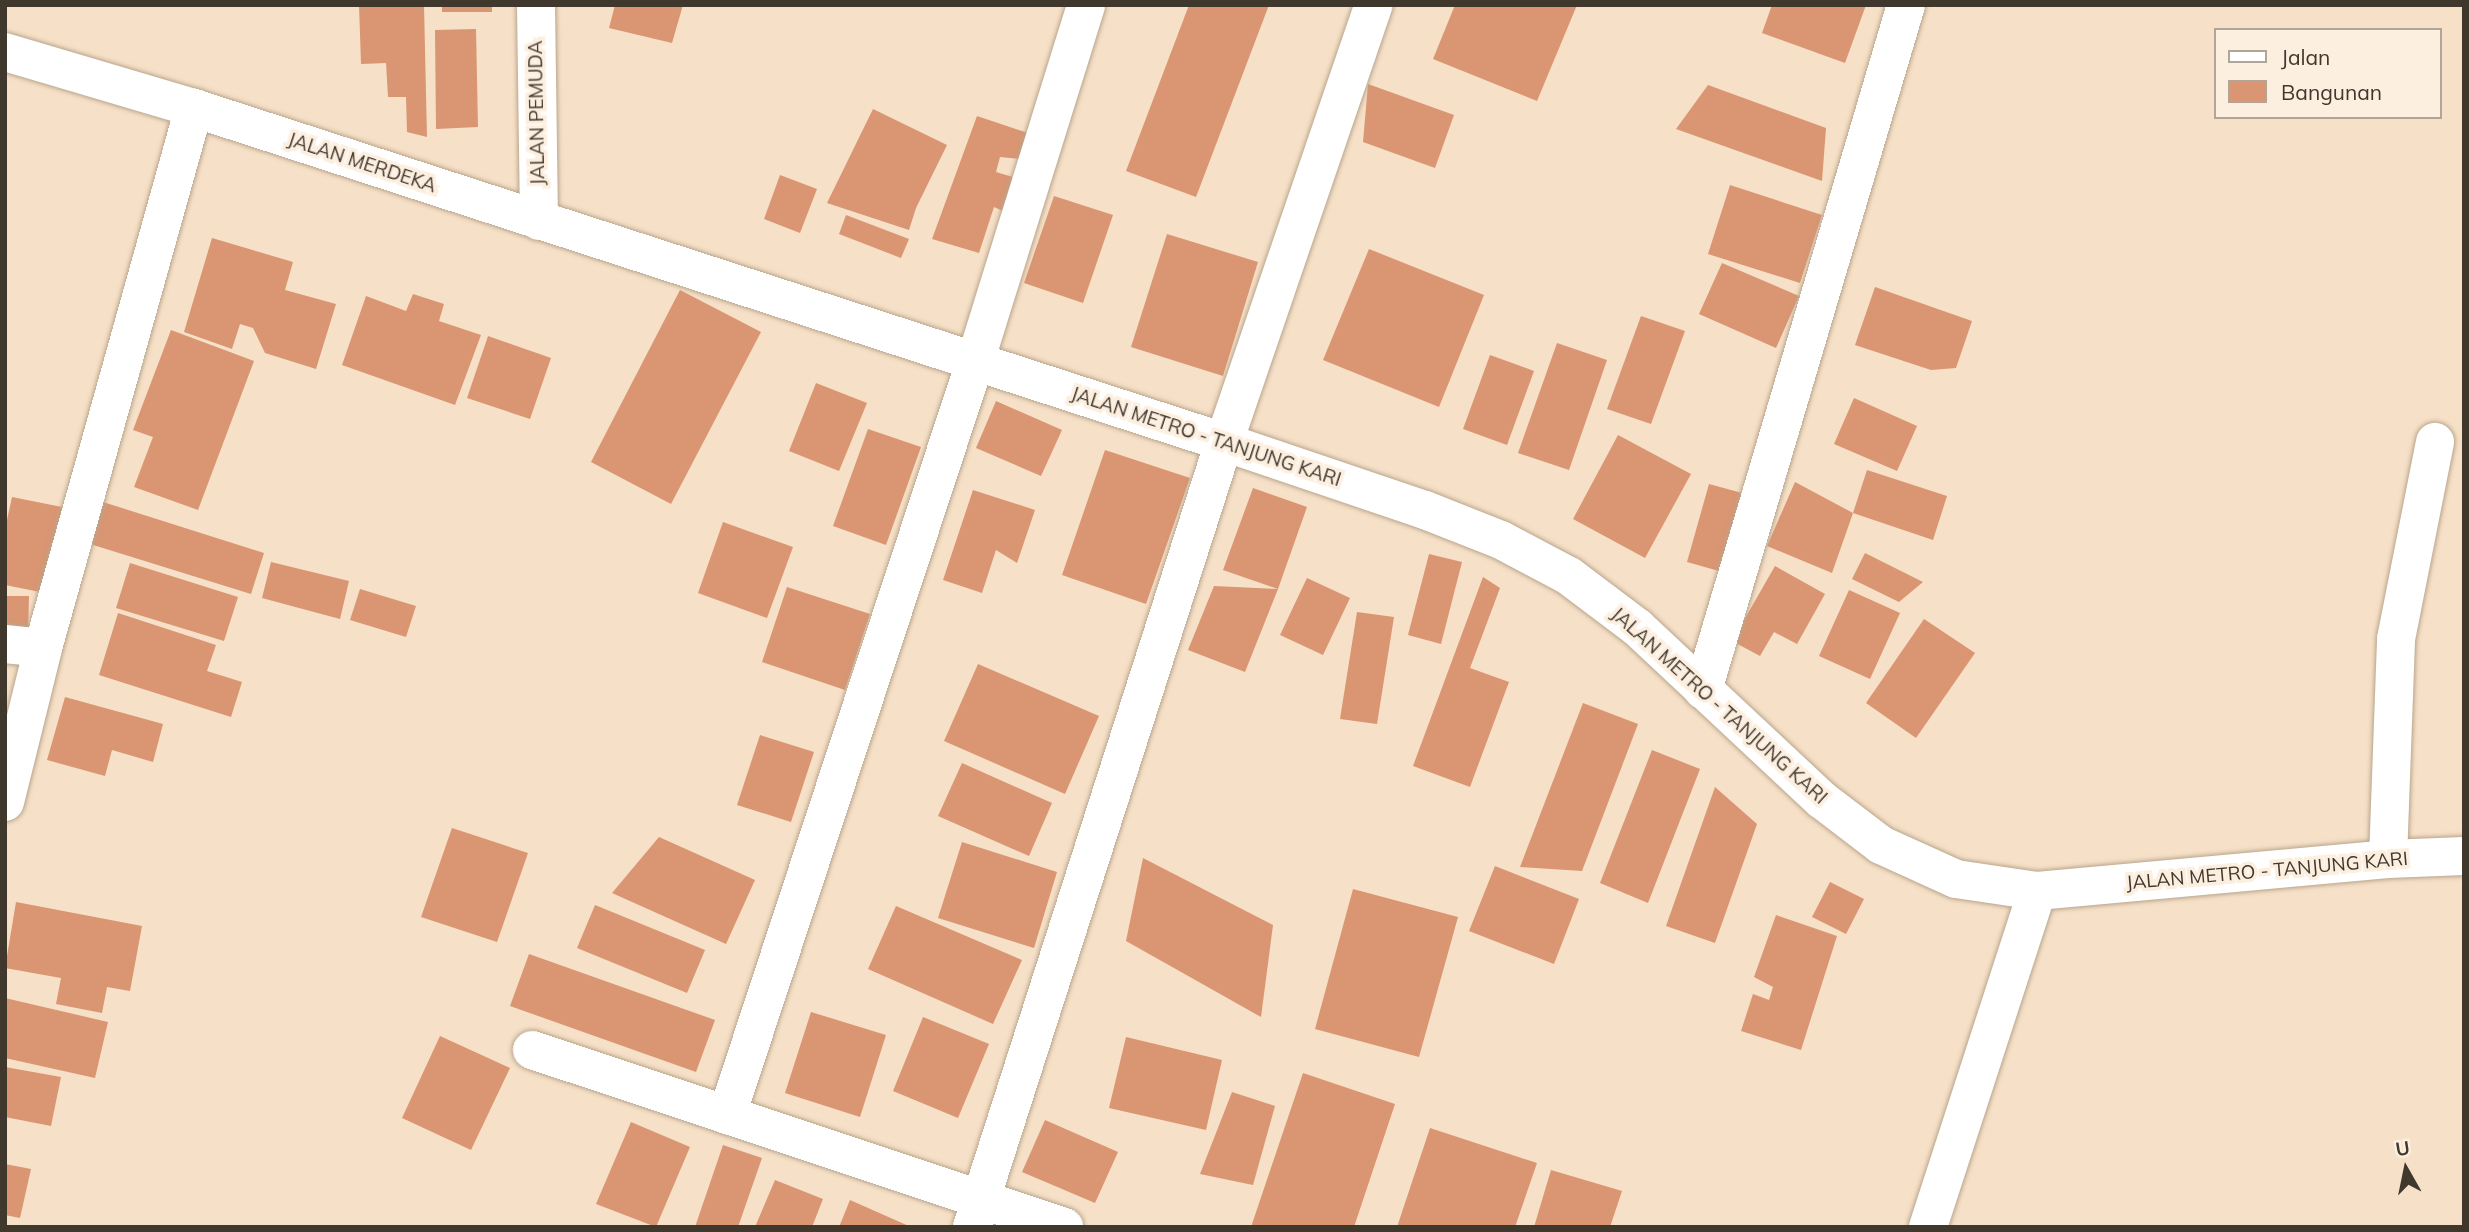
<!DOCTYPE html>
<style>
body{margin:0}
#map{position:relative;width:2469px;height:1232px;overflow:hidden;background:#f6e0c7;font-family:Mulish,sans-serif}
div>[style]{position:absolute}
.building>*{inset:0;background:#da9572}
.roads{filter:drop-shadow(0 0 2px #b9a58d) drop-shadow(0 0 2px #b9a58d)}
.minor>*{height:38px;margin:-19px;padding:0 19px;transform-origin:19px;border-radius:19px;background:#fff}
.primary>*{height:38px;margin:-19px;padding:0 19px;transform-origin:19px;border-radius:19px;background:#fff}
span{translate:-50% -50%;white-space:nowrap;text-align:center;line-height:1.15;-webkit-text-stroke:7px #fcefe0;paint-order:stroke}
.street-label{font-size:19px;color:#40372d}
.frame{position:absolute;inset:0;border:7px solid #40372d;pointer-events:none}
.legend{position:absolute;left:2214px;top:28px;width:228px;height:91px;box-sizing:border-box;background:#fcefe0;border:2px solid #b1a598;margin:0;padding:9px 12px;list-style:none;font-size:21px;color:#40372d}
.legend li{display:flex;align-items:center;gap:14px;height:35px}
.legend b{width:35px;border:2px solid #b1a598}
.north{position:absolute;left:2371px;top:1134px;width:70px;height:70px;-webkit-text-stroke:5px #fcefe0;paint-order:stroke;rotate:351deg;font-size:19px;font-weight:700;line-height:28px;text-align:center;color:#40372d}
.north::after{content:'';display:block;margin:auto;width:24px;height:32px;background:#40372d;clip-path:polygon(50% 0,100% 100%,50% 72%,0 100%)}
</style>
<div id="map">
<div class="building">
<i style="clip-path:polygon(359px 5px,424px 5px,427px 137px,407px 132px,406px 97px,388px 97px,386px 63px,361px 64px)"></i>
<i style="clip-path:polygon(442px 5px,492px 5px,492px 12px,442px 12px)"></i>
<i style="clip-path:polygon(615px 5px,683px 5px,672px 43px,609px 28px)"></i>
<i style="clip-path:polygon(1189px 5px,1269px 5px,1196px 197px,1126px 171px)"></i>
<i style="clip-path:polygon(1455px 5px,1577px 5px,1537px 101px,1433px 59px)"></i>
<i style="clip-path:polygon(1772px 5px,1866px 5px,1845px 63px,1762px 33px)"></i>
<i style="clip-path:polygon(476px 29px,478px 127px,436px 129px,435px 30px)"></i>
<i style="clip-path:polygon(1368px 84px,1454px 115px,1435px 168px,1363px 142px)"></i>
<i style="clip-path:polygon(1708px 85px,1826px 128px,1822px 181px,1676px 129px)"></i>
<i style="clip-path:polygon(873px 109px,947px 145px,916px 208px,909px 230px,827px 203px)"></i>
<i style="clip-path:polygon(977px 116px,1031px 134px,1030px 160px,1000px 157px,996px 172px,1020px 179px,1012px 215px,994px 207px,979px 253px,932px 239px)"></i>
<i style="clip-path:polygon(780px 175px,817px 189px,800px 233px,764px 219px)"></i>
<i style="clip-path:polygon(1730px 185px,1822px 215px,1800px 283px,1708px 254px)"></i>
<i style="clip-path:polygon(1054px 196px,1113px 215px,1083px 303px,1024px 283px)"></i>
<i style="clip-path:polygon(846px 215px,909px 239px,901px 258px,839px 234px)"></i>
<i style="clip-path:polygon(1167px 234px,1258px 262px,1223px 376px,1131px 347px)"></i>
<i style="clip-path:polygon(212px 238px,293px 262px,285px 290px,336px 304px,316px 369px,265px 353px,253px 328px,240px 324px,232px 349px,184px 332px)"></i>
<i style="clip-path:polygon(1369px 249px,1484px 295px,1439px 407px,1323px 360px)"></i>
<i style="clip-path:polygon(1722px 263px,1799px 296px,1776px 348px,1699px 314px)"></i>
<i style="clip-path:polygon(1875px 287px,1972px 321px,1956px 368px,1931px 370px,1855px 345px)"></i>
<i style="clip-path:polygon(680px 290px,761px 332px,671px 504px,591px 462px)"></i>
<i style="clip-path:polygon(413px 294px,444px 304px,439px 321px,481px 335px,455px 405px,342px 365px,366px 296px,406px 311px)"></i>
<i style="clip-path:polygon(1641px 316px,1685px 331px,1651px 424px,1607px 409px)"></i>
<i style="clip-path:polygon(171px 330px,254px 361px,198px 510px,134px 487px,153px 437px,133px 430px)"></i>
<i style="clip-path:polygon(488px 336px,551px 358px,530px 419px,467px 398px)"></i>
<i style="clip-path:polygon(1557px 343px,1607px 360px,1569px 470px,1518px 453px)"></i>
<i style="clip-path:polygon(1490px 355px,1534px 371px,1507px 445px,1463px 429px)"></i>
<i style="clip-path:polygon(816px 383px,867px 403px,839px 471px,789px 451px)"></i>
<i style="clip-path:polygon(1854px 398px,1917px 426px,1897px 471px,1834px 444px)"></i>
<i style="clip-path:polygon(996px 401px,1062px 430px,1041px 476px,976px 448px)"></i>
<i style="clip-path:polygon(868px 429px,921px 447px,886px 545px,833px 526px)"></i>
<i style="clip-path:polygon(1618px 435px,1691px 474px,1645px 558px,1573px 519px)"></i>
<i style="clip-path:polygon(1105px 450px,1190px 478px,1146px 604px,1062px 575px)"></i>
<i style="clip-path:polygon(1867px 470px,1947px 496px,1933px 540px,1853px 513px)"></i>
<i style="clip-path:polygon(1795px 482px,1853px 513px,1832px 573px,1767px 546px)"></i>
<i style="clip-path:polygon(1709px 484px,1742px 493px,1719px 571px,1687px 562px)"></i>
<i style="clip-path:polygon(1253px 488px,1307px 507px,1278px 589px,1245px 672px,1188px 650px,1214px 586px,1278px 589px,1223px 570px)"></i>
<i style="clip-path:polygon(973px 490px,1035px 510px,1017px 563px,996px 550px,982px 593px,943px 580px)"></i>
<i style="clip-path:polygon(12px 497px,62px 507px,45px 593px,5px 585px,5px 529px)"></i>
<i style="clip-path:polygon(103px 502px,264px 553px,251px 594px,90px 544px)"></i>
<i style="clip-path:polygon(723px 522px,793px 547px,767px 618px,698px 593px)"></i>
<i style="clip-path:polygon(1865px 553px,1923px 582px,1899px 602px,1852px 579px)"></i>
<i style="clip-path:polygon(1429px 554px,1462px 562px,1441px 644px,1408px 635px)"></i>
<i style="clip-path:polygon(271px 562px,349px 581px,340px 619px,262px 598px)"></i>
<i style="clip-path:polygon(130px 563px,238px 597px,224px 641px,116px 608px)"></i>
<i style="clip-path:polygon(1775px 566px,1825px 594px,1797px 644px,1774px 632px,1760px 656px,1732px 641px)"></i>
<i style="clip-path:polygon(1483px 577px,1500px 588px,1470px 668px,1509px 682px,1470px 787px,1413px 766px)"></i>
<i style="clip-path:polygon(1307px 578px,1350px 598px,1323px 655px,1280px 635px)"></i>
<i style="clip-path:polygon(787px 587px,870px 614px,845px 690px,762px 662px)"></i>
<i style="clip-path:polygon(360px 589px,416px 606px,406px 637px,350px 620px)"></i>
<i style="clip-path:polygon(1849px 590px,1900px 613px,1870px 679px,1819px 656px)"></i>
<i style="clip-path:polygon(5px 596px,29px 596px,28px 634px,5px 634px)"></i>
<i style="clip-path:polygon(1357px 612px,1394px 617px,1377px 724px,1340px 719px)"></i>
<i style="clip-path:polygon(118px 613px,216px 645px,207px 671px,242px 682px,231px 717px,99px 675px)"></i>
<i style="clip-path:polygon(1924px 619px,1975px 653px,1916px 738px,1866px 703px)"></i>
<i style="clip-path:polygon(978px 664px,1099px 716px,1065px 794px,944px 741px)"></i>
<i style="clip-path:polygon(65px 697px,163px 724px,153px 762px,112px 750px,105px 776px,47px 760px)"></i>
<i style="clip-path:polygon(1583px 703px,1638px 724px,1582px 871px,1520px 867px)"></i>
<i style="clip-path:polygon(760px 735px,814px 752px,791px 822px,737px 805px)"></i>
<i style="clip-path:polygon(1652px 750px,1700px 769px,1648px 903px,1600px 883px)"></i>
<i style="clip-path:polygon(962px 763px,1052px 803px,1029px 856px,938px 816px)"></i>
<i style="clip-path:polygon(1715px 787px,1757px 824px,1715px 943px,1666px 926px)"></i>
<i style="clip-path:polygon(452px 828px,528px 853px,497px 942px,421px 917px)"></i>
<i style="clip-path:polygon(659px 837px,755px 880px,726px 944px,612px 893px)"></i>
<i style="clip-path:polygon(962px 842px,1057px 872px,1034px 948px,938px 918px)"></i>
<i style="clip-path:polygon(1143px 858px,1273px 925px,1261px 1017px,1126px 941px)"></i>
<i style="clip-path:polygon(1495px 866px,1579px 899px,1554px 964px,1469px 931px)"></i>
<i style="clip-path:polygon(1830px 882px,1864px 899px,1846px 934px,1812px 917px)"></i>
<i style="clip-path:polygon(1353px 889px,1458px 917px,1419px 1057px,1315px 1029px)"></i>
<i style="clip-path:polygon(16px 902px,142px 926px,130px 991px,107px 987px,102px 1013px,56px 1004px,61px 978px,5px 968px)"></i>
<i style="clip-path:polygon(595px 905px,705px 950px,687px 993px,577px 948px)"></i>
<i style="clip-path:polygon(896px 906px,1022px 960px,993px 1024px,868px 969px)"></i>
<i style="clip-path:polygon(1776px 915px,1837px 936px,1801px 1050px,1741px 1031px,1753px 994px,1769px 1000px,1773px 987px,1754px 977px)"></i>
<i style="clip-path:polygon(529px 954px,715px 1020px,696px 1072px,510px 1006px)"></i>
<i style="clip-path:polygon(5px 998px,108px 1022px,95px 1078px,5px 1058px)"></i>
<i style="clip-path:polygon(811px 1012px,886px 1035px,860px 1117px,785px 1093px)"></i>
<i style="clip-path:polygon(923px 1017px,989px 1044px,958px 1118px,893px 1091px)"></i>
<i style="clip-path:polygon(440px 1036px,510px 1068px,471px 1150px,402px 1118px)"></i>
<i style="clip-path:polygon(1126px 1037px,1222px 1060px,1206px 1130px,1109px 1108px)"></i>
<i style="clip-path:polygon(5px 1067px,61px 1077px,51px 1126px,5px 1117px)"></i>
<i style="clip-path:polygon(1303px 1073px,1395px 1104px,1354px 1227px,1251px 1227px)"></i>
<i style="clip-path:polygon(1232px 1092px,1275px 1106px,1253px 1185px,1200px 1174px)"></i>
<i style="clip-path:polygon(1045px 1120px,1118px 1152px,1095px 1203px,1022px 1172px)"></i>
<i style="clip-path:polygon(631px 1122px,690px 1147px,656px 1227px,596px 1204px)"></i>
<i style="clip-path:polygon(1430px 1128px,1537px 1163px,1515px 1227px,1397px 1227px)"></i>
<i style="clip-path:polygon(723px 1145px,762px 1158px,738px 1227px,695px 1227px)"></i>
<i style="clip-path:polygon(5px 1164px,31px 1169px,20px 1218px,5px 1215px)"></i>
<i style="clip-path:polygon(1551px 1170px,1622px 1191px,1610px 1227px,1534px 1227px)"></i>
<i style="clip-path:polygon(775px 1180px,823px 1199px,812px 1227px,755px 1227px)"></i>
<i style="clip-path:polygon(850px 1200px,911px 1227px,839px 1227px)"></i>
</div>
<div class="roads">
<div class="minor">
<i style="left:536px;top:5px;width:216px;rotate:89.2deg"></i>
<i style="left:5px;top:644px;width:38px;rotate:6deg"></i>
<i style="left:1703px;top:690px;width:714px;rotate:-73.49deg"></i>
<i style="left:5px;top:802px;width:159px;rotate:-76.1deg"></i>
<i style="left:43px;top:648px;width:561px;rotate:-74.38deg"></i>
<i style="left:2388px;top:859px;width:220px;rotate:-87.9deg"></i>
<i style="left:2396px;top:639px;width:201px;rotate:-78.8deg"></i>
<i style="left:532px;top:1050px;width:561px;rotate:18.4deg"></i>
<i style="left:727px;top:1115px;width:793px;rotate:-71.77deg"></i>
<i style="left:975px;top:362px;width:374px;rotate:-72.7deg"></i>
<i style="left:972px;top:1227px;width:824px;rotate:-72.2deg"></i>
<i style="left:1224px;top:442px;width:462px;rotate:-71.1deg"></i>
<i style="left:1928px;top:1227px;width:353px;rotate:-72deg"></i>
</div>
<div class="primary">
<i style="left:5px;top:52px;width:197px;rotate:16.5deg"></i>
<i style="left:194px;top:108px;width:1083px;rotate:17.97deg"></i>
<i style="left:1224px;top:442px;width:212px;rotate:18.7deg"></i>
<i style="left:1425px;top:510px;width:82px;rotate:21.5deg"></i>
<i style="left:1501px;top:540px;width:77px;rotate:27.9deg"></i>
<i style="left:1569px;top:576px;width:86px;rotate:37deg"></i>
<i style="left:1638px;top:628px;width:252px;rotate:43.1deg"></i>
<i style="left:1822px;top:800px;width:74px;rotate:37.3deg"></i>
<i style="left:1881px;top:845px;width:82px;rotate:24.4deg"></i>
<i style="left:1956px;top:879px;width:82px;rotate:8.4deg"></i>
<i style="left:2037px;top:891px;width:352px;rotate:-5.2deg"></i>
<i style="left:2388px;top:859px;width:76px;rotate:-2.3deg"></i>
</div>
</div>
<div class="street-label">
<span style="left:537px;top:113px;rotate:-91deg">JALAN PEMUDA</span>
<span style="left:362px;top:163px;rotate:18deg">JALAN MERDEKA</span>
<span style="left:1206px;top:437px;rotate:18deg">JALAN METRO - TANJUNG KARI</span>
<span style="left:1719px;top:706px;rotate:42deg">JALAN METRO - TANJUNG KARI</span>
<span style="left:2267px;top:871px;rotate:-5deg">JALAN METRO - TANJUNG KARI</span>
</div>
<div class="frame"></div>
<ul class="legend">
<li><b style="height:9px;background:#fff"></b>Jalan</li>
<li><b style="height:19px;background:#da9572"></b>Bangunan</li>
</ul>
<div class="north">U</div>
</div>
